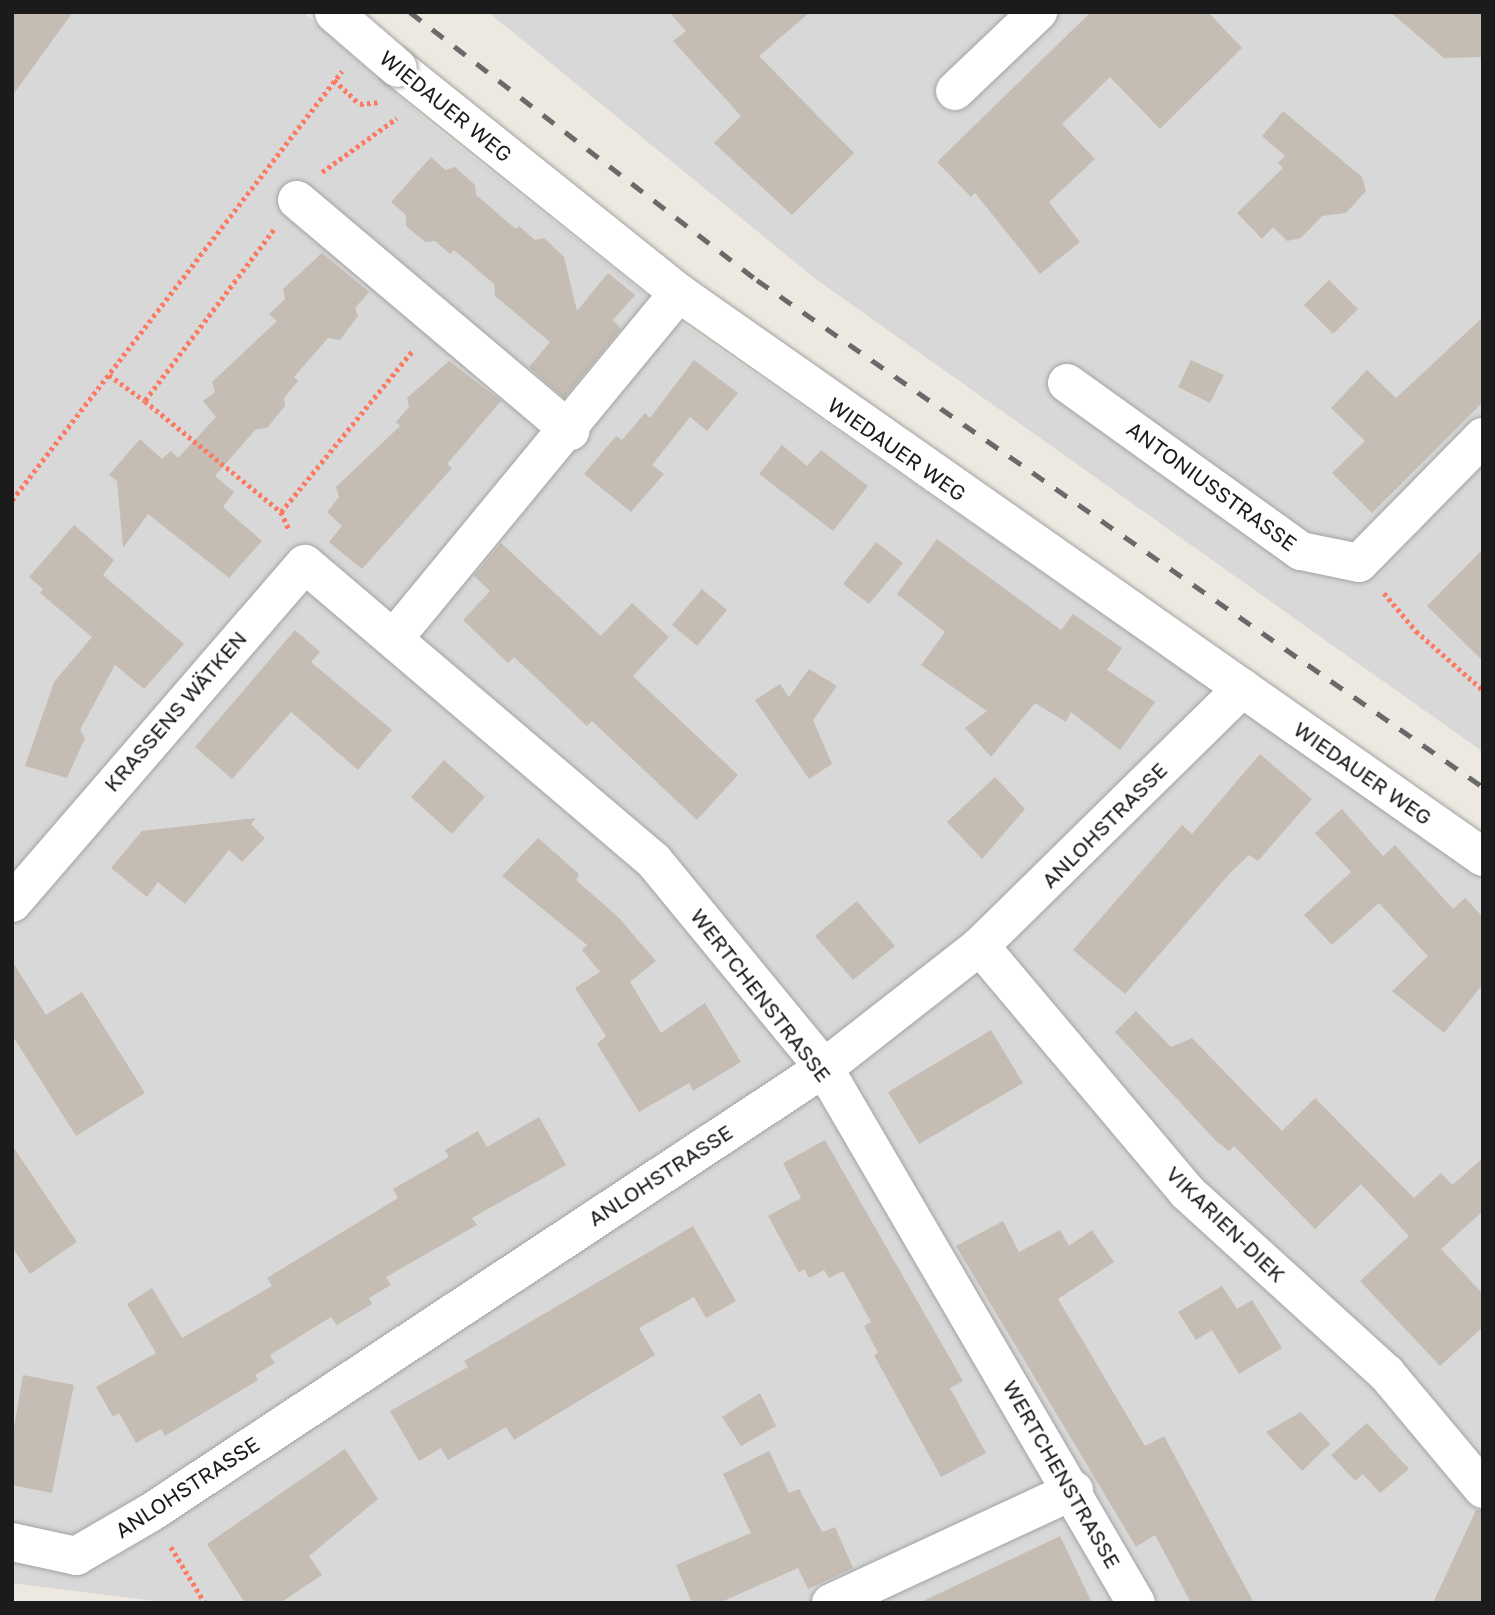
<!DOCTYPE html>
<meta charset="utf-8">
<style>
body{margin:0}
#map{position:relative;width:1495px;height:1615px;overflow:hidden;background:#ede9e0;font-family:"Golos Text",sans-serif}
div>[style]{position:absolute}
.residential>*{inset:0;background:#d9d8d8}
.building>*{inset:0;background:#c5bcb3}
.path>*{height:4.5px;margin-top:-2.25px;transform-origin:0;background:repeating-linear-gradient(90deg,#fd7961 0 3.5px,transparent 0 7px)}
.roads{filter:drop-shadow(0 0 2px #a2a2a2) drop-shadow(0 0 2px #a2a2a2)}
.minor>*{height:38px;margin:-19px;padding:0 19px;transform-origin:19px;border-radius:19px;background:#fff}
.rail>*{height:5px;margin-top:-2.5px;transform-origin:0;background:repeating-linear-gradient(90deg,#696969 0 14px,transparent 0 28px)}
.bridges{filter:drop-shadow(0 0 2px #a2a2a2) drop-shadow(0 0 2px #a2a2a2)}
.minor-bridge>*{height:38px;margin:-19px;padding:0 19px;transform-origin:19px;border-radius:19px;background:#fff}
span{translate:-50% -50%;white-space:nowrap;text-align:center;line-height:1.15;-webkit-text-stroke:7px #fff;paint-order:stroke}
.street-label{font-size:21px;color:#1b1b1b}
.frame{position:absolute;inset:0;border:14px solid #1b1b1b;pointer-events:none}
</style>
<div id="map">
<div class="residential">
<i style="clip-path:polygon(12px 12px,303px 12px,426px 120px,686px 326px,1483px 877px,1483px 1603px,170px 1603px,12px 1583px)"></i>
<i style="clip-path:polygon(488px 12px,1483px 12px,1483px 752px,817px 280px)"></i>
</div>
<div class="building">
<i style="clip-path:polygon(12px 12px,73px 12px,12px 96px)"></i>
<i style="clip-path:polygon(669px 12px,810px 12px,759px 56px,854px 153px,792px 215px,714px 143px,741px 116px,673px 41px,686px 31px)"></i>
<i style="clip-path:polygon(1091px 12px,1208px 12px,1242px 48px,1160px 129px,1110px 77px,1062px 124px,1095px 159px,1049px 202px,1080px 242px,1040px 274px,975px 193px,971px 197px,937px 162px)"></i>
<i style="clip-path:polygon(1390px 12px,1483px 12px,1483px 57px,1444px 58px)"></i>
<i style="clip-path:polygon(1283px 111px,1362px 177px,1366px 191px,1346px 213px,1322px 216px,1301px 238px,1287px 241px,1273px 227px,1262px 239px,1237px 213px,1283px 168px,1278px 163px,1285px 156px,1262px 136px)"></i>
<i style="clip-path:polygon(431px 157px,445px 170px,455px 167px,475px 185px,476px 195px,516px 229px,519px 226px,535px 240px,544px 238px,564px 257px,577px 311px,608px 273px,635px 295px,613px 320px,621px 329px,564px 398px,529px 367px,550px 342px,495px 296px,494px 284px,454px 250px,450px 254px,435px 241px,425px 242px,406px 226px,406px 215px,391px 202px)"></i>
<i style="clip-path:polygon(322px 253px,369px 292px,355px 308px,358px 316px,340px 340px,328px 338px,294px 377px,298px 381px,284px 398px,285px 406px,267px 428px,256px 429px,215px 476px,234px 492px,223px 507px,262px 541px,229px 578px,148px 514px,123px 548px,117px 481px,109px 475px,140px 439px,162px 459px,171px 451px,178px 458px,216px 417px,203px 401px,215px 392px,212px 382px,277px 321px,269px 314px,285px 299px,283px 289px)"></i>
<i style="clip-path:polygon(1329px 280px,1358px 309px,1333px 334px,1304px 305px)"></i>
<i style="clip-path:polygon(1483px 317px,1483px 402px,1372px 513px,1332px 473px,1365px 441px,1331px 408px,1367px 370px,1396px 398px)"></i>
<i style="clip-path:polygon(694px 360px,738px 393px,707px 431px,690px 417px,652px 465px,664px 474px,631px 512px,584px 474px,616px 436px,622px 440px,645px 413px,650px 418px)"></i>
<i style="clip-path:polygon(1191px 360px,1224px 375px,1210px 403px,1178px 387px)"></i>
<i style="clip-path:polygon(449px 361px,501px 401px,447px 464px,452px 468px,362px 569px,329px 542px,342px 526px,327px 512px,339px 497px,336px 487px,400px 426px,396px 422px,409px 407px,407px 398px)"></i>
<i style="clip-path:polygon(782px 445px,807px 466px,821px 450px,868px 486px,833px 531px,759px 474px)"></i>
<i style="clip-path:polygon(74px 525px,114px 560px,103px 575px,184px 644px,144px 689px,115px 665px,80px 730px,85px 738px,67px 778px,25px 766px,54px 682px,92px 637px,40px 593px,43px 589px,29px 577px)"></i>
<i style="clip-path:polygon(937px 539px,1061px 630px,1073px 614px,1122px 648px,1107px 670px,1155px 702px,1120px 750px,1071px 712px,1066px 722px,1035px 703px,991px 757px,965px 728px,987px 711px,921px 665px,945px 632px,897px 594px)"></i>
<i style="clip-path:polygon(876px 542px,903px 563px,869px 604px,843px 584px)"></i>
<i style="clip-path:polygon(501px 543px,601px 636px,632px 603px,669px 637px,633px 676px,738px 775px,697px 820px,592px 721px,587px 726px,514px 657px,508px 663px,463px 620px,490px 591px,474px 576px)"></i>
<i style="clip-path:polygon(1483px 549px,1483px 661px,1427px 606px)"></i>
<i style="clip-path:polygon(702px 589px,727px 610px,697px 646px,672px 625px)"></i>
<i style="clip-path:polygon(295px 630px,320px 652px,311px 662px,392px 730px,358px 770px,291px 712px,232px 779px,195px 747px)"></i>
<i style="clip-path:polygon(809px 669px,837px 686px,813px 720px,832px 764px,809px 779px,755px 700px,780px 684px,789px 697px)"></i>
<i style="clip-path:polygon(1260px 754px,1312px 799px,1258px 861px,1249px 855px,1231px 872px,1125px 994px,1073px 950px,1182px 825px,1192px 834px)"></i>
<i style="clip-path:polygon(444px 760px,485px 797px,452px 834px,411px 797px)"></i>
<i style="clip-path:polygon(995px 777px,1025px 809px,982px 859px,947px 822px)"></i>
<i style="clip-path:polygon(1342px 809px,1383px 856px,1395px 845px,1453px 909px,1465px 898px,1483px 917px,1483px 984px,1444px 1033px,1392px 991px,1428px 956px,1379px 903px,1332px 945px,1304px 915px,1351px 872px,1315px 833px)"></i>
<i style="clip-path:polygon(256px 818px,251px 824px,265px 838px,242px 862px,229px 850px,185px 904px,158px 882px,147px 897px,111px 868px,142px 831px)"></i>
<i style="clip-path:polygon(538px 838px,579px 874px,576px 880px,619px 918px,656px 961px,630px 982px,661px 1033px,705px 1003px,741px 1062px,693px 1091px,689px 1083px,639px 1112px,597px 1044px,606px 1036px,575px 988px,600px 972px,582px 950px,587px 945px,502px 876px)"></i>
<i style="clip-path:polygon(857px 901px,895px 946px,853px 980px,815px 936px)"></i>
<i style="clip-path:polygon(12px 961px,46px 1015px,82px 992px,145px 1093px,76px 1136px,12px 1035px)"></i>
<i style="clip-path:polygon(1136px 1011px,1171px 1047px,1192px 1038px,1282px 1131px,1315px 1098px,1414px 1198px,1441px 1173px,1452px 1185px,1483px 1158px,1483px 1211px,1441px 1249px,1483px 1294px,1483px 1327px,1440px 1366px,1360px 1281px,1409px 1236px,1361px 1184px,1315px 1229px,1234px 1146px,1229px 1151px,1215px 1140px,1115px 1032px)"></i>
<i style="clip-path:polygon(991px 1030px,1023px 1083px,919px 1144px,888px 1092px)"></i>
<i style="clip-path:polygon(539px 1117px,566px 1165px,472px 1218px,477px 1225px,386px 1277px,391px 1285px,369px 1298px,372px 1304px,337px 1325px,331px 1317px,270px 1355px,275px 1363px,255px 1375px,258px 1380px,165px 1436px,161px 1429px,136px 1443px,119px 1413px,113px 1417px,96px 1387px,156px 1353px,127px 1304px,152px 1288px,182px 1338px,272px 1286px,267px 1278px,398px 1198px,393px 1189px,449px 1157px,445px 1150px,478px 1131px,487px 1147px)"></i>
<i style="clip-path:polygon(825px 1140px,963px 1381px,950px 1388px,986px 1453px,941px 1477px,874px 1355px,878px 1353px,864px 1326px,871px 1322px,843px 1271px,829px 1278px,824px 1270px,809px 1278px,804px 1269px,799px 1273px,768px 1216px,801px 1198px,783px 1163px)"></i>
<i style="clip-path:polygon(12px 1145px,77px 1242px,30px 1274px,12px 1247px)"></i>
<i style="clip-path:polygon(1003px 1221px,1019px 1252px,1060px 1230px,1069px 1246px,1092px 1230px,1114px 1262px,1058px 1299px,1145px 1446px,1164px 1436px,1254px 1603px,1191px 1603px,1155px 1535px,1136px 1547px,956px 1246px)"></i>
<i style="clip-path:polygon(693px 1226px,736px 1301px,706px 1318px,694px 1297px,639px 1328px,655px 1355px,514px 1440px,506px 1427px,448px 1460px,441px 1448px,419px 1461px,390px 1411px,468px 1367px,464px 1361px)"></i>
<i style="clip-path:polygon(1222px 1286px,1237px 1309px,1252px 1300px,1282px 1348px,1239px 1374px,1212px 1330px,1196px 1340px,1178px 1312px)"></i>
<i style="clip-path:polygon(23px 1375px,74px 1385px,52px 1493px,12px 1485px,12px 1439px)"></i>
<i style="clip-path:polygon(760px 1393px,776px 1426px,741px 1446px,722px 1417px)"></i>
<i style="clip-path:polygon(1301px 1412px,1330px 1444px,1302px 1471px,1266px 1432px)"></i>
<i style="clip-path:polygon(1367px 1423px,1409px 1469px,1380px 1493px,1363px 1474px,1355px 1481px,1331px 1455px)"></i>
<i style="clip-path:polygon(345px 1449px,378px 1499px,309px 1556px,322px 1575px,280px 1603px,245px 1603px,207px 1544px)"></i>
<i style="clip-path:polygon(769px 1451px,789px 1493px,799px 1489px,822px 1532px,835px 1527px,853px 1568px,808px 1589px,798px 1568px,719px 1603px,692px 1603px,676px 1565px,751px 1533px,723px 1474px)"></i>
<i style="clip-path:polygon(1476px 1510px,1483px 1510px,1483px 1603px,1433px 1603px)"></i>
<i style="clip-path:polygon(1060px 1536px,1092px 1603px,919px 1603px)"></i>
</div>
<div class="path">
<i style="left:334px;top:80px;width:35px;rotate:43deg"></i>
<i style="left:360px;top:104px;width:19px;rotate:-6deg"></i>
<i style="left:322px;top:172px;width:92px;rotate:-35.8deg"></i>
<i style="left:274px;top:230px;width:214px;rotate:127deg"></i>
<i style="left:145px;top:401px;width:176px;rotate:39.2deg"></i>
<i style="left:281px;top:512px;width:21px;rotate:65deg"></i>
<i style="left:109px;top:375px;width:44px;rotate:35.8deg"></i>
<i style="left:12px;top:500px;width:541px;rotate:-52.43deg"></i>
<i style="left:281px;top:512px;width:209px;rotate:-50.8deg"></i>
<i style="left:1384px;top:593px;width:50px;rotate:49.9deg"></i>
<i style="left:1416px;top:631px;width:89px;rotate:41.4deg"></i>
<i style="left:171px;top:1547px;width:66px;rotate:58.7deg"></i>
</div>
<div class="roads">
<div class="minor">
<i style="left:398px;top:68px;width:360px;rotate:38.7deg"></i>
<i style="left:679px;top:293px;width:982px;rotate:35.05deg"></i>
<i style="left:955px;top:91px;width:115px;rotate:-43.6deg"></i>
<i style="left:297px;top:200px;width:358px;rotate:40.2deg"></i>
<i style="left:1067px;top:383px;width:288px;rotate:35.7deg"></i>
<i style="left:1301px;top:551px;width:59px;rotate:11.7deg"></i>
<i style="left:1359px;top:563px;width:177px;rotate:-45.5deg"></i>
<i style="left:395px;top:637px;width:446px;rotate:-50.5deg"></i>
<i style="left:12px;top:903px;width:448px;rotate:-49.2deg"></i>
<i style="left:305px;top:564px;width:458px;rotate:40.4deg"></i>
<i style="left:654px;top:861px;width:268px;rotate:50.6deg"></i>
<i style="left:824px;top:1068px;width:619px;rotate:59.75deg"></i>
<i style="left:980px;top:946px;width:322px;rotate:49.9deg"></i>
<i style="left:1187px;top:1192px;width:269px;rotate:42.3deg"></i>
<i style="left:1386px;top:1373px;width:151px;rotate:50.1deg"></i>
<i style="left:12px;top:1542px;width:66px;rotate:12.3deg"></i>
<i style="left:76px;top:1556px;width:86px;rotate:-30.2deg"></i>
<i style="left:150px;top:1513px;width:808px;rotate:-33.43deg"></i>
<i style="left:824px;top:1068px;width:198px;rotate:-38deg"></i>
<i style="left:980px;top:946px;width:368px;rotate:-44.5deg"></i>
<i style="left:831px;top:1603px;width:268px;rotate:-24.9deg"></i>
</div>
</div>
<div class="rail">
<i style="left:410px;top:12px;width:438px;rotate:37.7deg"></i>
<i style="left:757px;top:280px;width:886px;rotate:34.93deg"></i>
</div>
<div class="bridges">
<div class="minor-bridge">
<i style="left:334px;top:13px;width:84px;rotate:40.7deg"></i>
</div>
</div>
<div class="street-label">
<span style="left:446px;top:106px;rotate:39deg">WIEDAUER WEG</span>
<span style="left:897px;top:449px;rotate:35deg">WIEDAUER WEG</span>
<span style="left:1212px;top:486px;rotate:36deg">ANTONIUSSTRASSE</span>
<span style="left:175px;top:711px;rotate:-49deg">KRASSENS WÄTKEN</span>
<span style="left:1363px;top:773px;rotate:35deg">WIEDAUER WEG</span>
<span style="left:1104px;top:825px;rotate:-45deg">ANLOHSTRASSE</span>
<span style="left:761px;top:995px;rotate:52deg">WERTCHENSTRASSE</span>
<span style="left:660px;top:1175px;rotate:-33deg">ANLOHSTRASSE</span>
<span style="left:1226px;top:1224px;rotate:44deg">VIKARIEN-DIEK</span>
<span style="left:1062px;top:1474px;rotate:60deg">WERTCHENSTRASSE</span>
<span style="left:187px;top:1487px;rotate:-33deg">ANLOHSTRASSE</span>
</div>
<div class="frame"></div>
</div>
